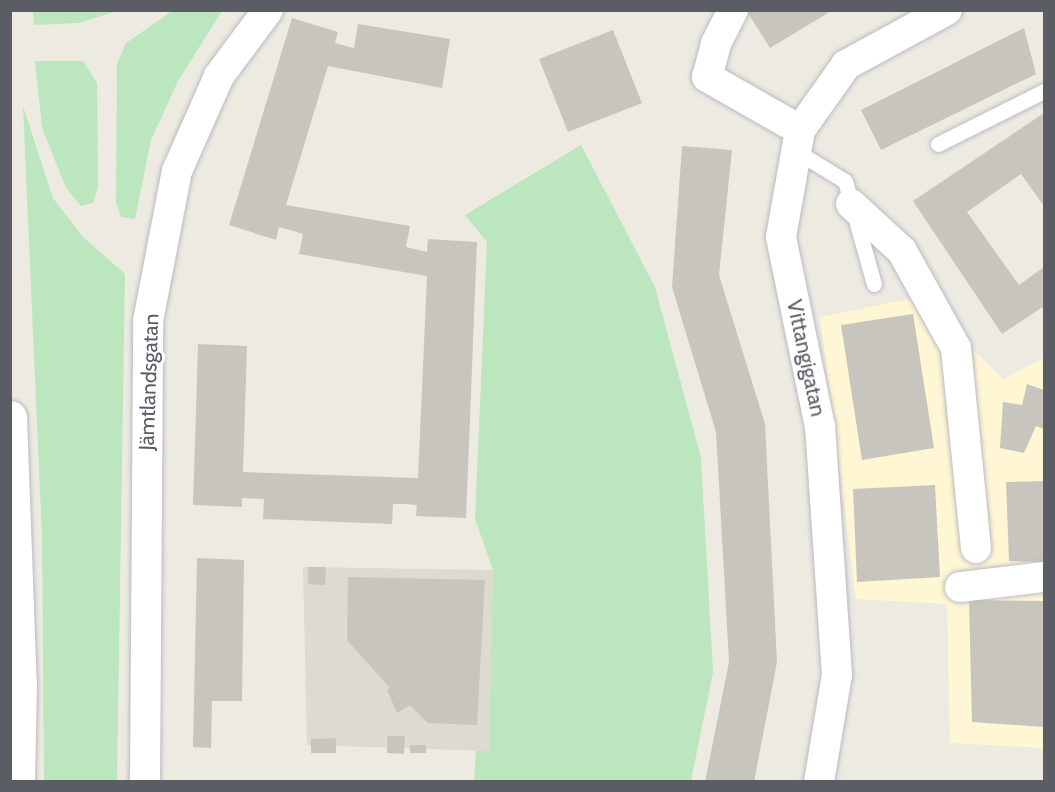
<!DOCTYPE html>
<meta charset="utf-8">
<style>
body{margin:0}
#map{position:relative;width:1055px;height:792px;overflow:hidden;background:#edebe1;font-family:Cabin,sans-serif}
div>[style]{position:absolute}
.commercial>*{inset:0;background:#fff6d4}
.education>*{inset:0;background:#dddad0}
.green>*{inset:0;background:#bce6bd}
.building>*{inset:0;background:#c8c5be}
.roads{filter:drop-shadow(0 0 2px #b9bbc1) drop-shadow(0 0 2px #b9bbc1)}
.lane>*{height:15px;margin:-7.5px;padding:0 7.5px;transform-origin:7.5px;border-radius:7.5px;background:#fff}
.street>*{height:30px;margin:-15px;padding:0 15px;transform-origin:15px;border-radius:15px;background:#fff}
.secondary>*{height:33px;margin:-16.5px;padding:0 16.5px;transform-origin:16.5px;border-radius:16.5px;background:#fff}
span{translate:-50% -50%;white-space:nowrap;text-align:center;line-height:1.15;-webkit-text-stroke:6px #fff;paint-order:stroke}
.street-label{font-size:21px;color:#5a5d63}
.frame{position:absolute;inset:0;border:12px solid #5a5d63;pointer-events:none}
</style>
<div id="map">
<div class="commercial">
<i style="clip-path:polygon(918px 297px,1003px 379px,1044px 358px,1044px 748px,950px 743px,947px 604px,856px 599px,820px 317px)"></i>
</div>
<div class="education">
<i style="clip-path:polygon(303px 567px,493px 570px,489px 751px,307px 745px)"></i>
</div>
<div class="green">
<i style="clip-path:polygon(33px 11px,33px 10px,117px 11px,79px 23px,34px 25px)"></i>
<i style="clip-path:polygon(172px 11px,222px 11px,178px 81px,151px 140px,135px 219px,121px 217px,116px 202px,117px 63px,126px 43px)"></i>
<i style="clip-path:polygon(35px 61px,83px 61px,97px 83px,98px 188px,93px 203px,81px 206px,66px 188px,42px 128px)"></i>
<i style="clip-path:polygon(23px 106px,53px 198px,83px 237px,125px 274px,117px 781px,44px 781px,42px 538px)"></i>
<i style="clip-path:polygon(581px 145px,655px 287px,701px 458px,713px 672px,691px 781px,474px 781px,476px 750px,489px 751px,493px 570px,475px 519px,487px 242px,465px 215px)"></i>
</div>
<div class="building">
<i style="clip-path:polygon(746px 10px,833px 10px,770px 48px)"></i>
<i style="clip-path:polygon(292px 18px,338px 32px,335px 43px,354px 48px,358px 24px,450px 39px,442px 88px,328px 66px,286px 205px,410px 226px,406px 247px,427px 252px,428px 239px,477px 242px,466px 518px,416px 516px,417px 505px,405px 504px,393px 504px,392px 524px,263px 519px,264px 499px,242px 498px,242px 507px,193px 505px,198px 344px,247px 346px,243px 472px,418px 478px,427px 276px,299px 254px,303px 234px,294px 231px,279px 227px,276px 240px,229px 225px)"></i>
<i style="clip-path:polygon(1024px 28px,1036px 74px,881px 150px,861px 110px)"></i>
<i style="clip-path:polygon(613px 30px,642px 103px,568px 132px,539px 59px)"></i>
<i style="clip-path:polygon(1044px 113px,1044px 206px,1021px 174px,967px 212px,1019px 285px,1044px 267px,1044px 306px,1002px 334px,913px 201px)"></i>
<i style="clip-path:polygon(682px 146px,732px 150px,719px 275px,765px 424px,777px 662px,754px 782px,705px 782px,729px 662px,716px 432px,672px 287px)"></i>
<i style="clip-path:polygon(913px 314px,934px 448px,862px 460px,841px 325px)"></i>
<i style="clip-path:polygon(1027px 384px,1044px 390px,1044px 429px,1036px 426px,1024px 453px,1000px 448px,1003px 402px,1022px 405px)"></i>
<i style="clip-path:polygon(1044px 481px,1044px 562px,1009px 561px,1006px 482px)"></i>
<i style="clip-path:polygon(935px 485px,940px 577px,857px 582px,853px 489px)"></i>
<i style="clip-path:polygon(197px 558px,244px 560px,242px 701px,212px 701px,211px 748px,193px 747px)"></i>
<i style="clip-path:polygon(308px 567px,326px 567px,325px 585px,308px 584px)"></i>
<i style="clip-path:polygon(348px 577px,485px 580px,477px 725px,428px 723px,410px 705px,397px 713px,387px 690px,390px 688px,347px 640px)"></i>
<i style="clip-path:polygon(969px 600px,1044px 601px,1044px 727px,972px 722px)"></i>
<i style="clip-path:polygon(387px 736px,405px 736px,404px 754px,387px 753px)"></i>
<i style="clip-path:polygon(336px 738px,336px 753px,311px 753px,311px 739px)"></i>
<i style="clip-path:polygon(410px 745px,426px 745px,426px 753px,410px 753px)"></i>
</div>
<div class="roads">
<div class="lane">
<i style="left:938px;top:144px;width:119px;rotate:-26.6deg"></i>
<i style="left:796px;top:151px;width:57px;rotate:31.5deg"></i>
<i style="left:845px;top:181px;width:107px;rotate:74.3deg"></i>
</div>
<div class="street">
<i style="left:733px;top:10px;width:38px;rotate:117deg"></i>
<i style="left:716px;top:44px;width:34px;rotate:105deg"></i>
<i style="left:707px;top:77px;width:107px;rotate:29.7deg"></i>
<i style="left:851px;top:204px;width:69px;rotate:42.7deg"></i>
<i style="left:902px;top:251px;width:111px;rotate:60.9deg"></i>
<i style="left:956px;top:348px;width:201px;rotate:84.3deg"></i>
<i style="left:960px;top:587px;width:85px;rotate:-6.8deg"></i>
<i style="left:145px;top:782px;width:461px;rotate:-89.6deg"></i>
<i style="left:148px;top:321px;width:153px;rotate:-79.1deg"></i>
<i style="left:177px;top:171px;width:104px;rotate:-66.1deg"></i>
<i style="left:219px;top:76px;width:82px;rotate:-53.4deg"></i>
<i style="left:819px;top:782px;width:109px;rotate:-80.5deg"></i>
<i style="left:837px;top:675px;width:249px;rotate:-93.9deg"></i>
<i style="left:820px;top:427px;width:194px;rotate:-101.6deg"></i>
<i style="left:781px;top:237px;width:109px;rotate:-79.9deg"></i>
<i style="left:800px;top:130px;width:80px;rotate:-54.7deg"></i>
<i style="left:846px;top:65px;width:115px;rotate:-28.6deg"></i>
</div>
<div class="secondary">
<i style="left:10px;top:417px;width:267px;rotate:87.9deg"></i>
<i style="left:20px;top:684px;width:98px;rotate:91.2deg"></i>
</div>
</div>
<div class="street-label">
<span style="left:806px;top:358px;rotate:78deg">Vittangigatan</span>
<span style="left:149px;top:382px;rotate:-88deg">Jämtlandsgatan</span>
</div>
<div class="frame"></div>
</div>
